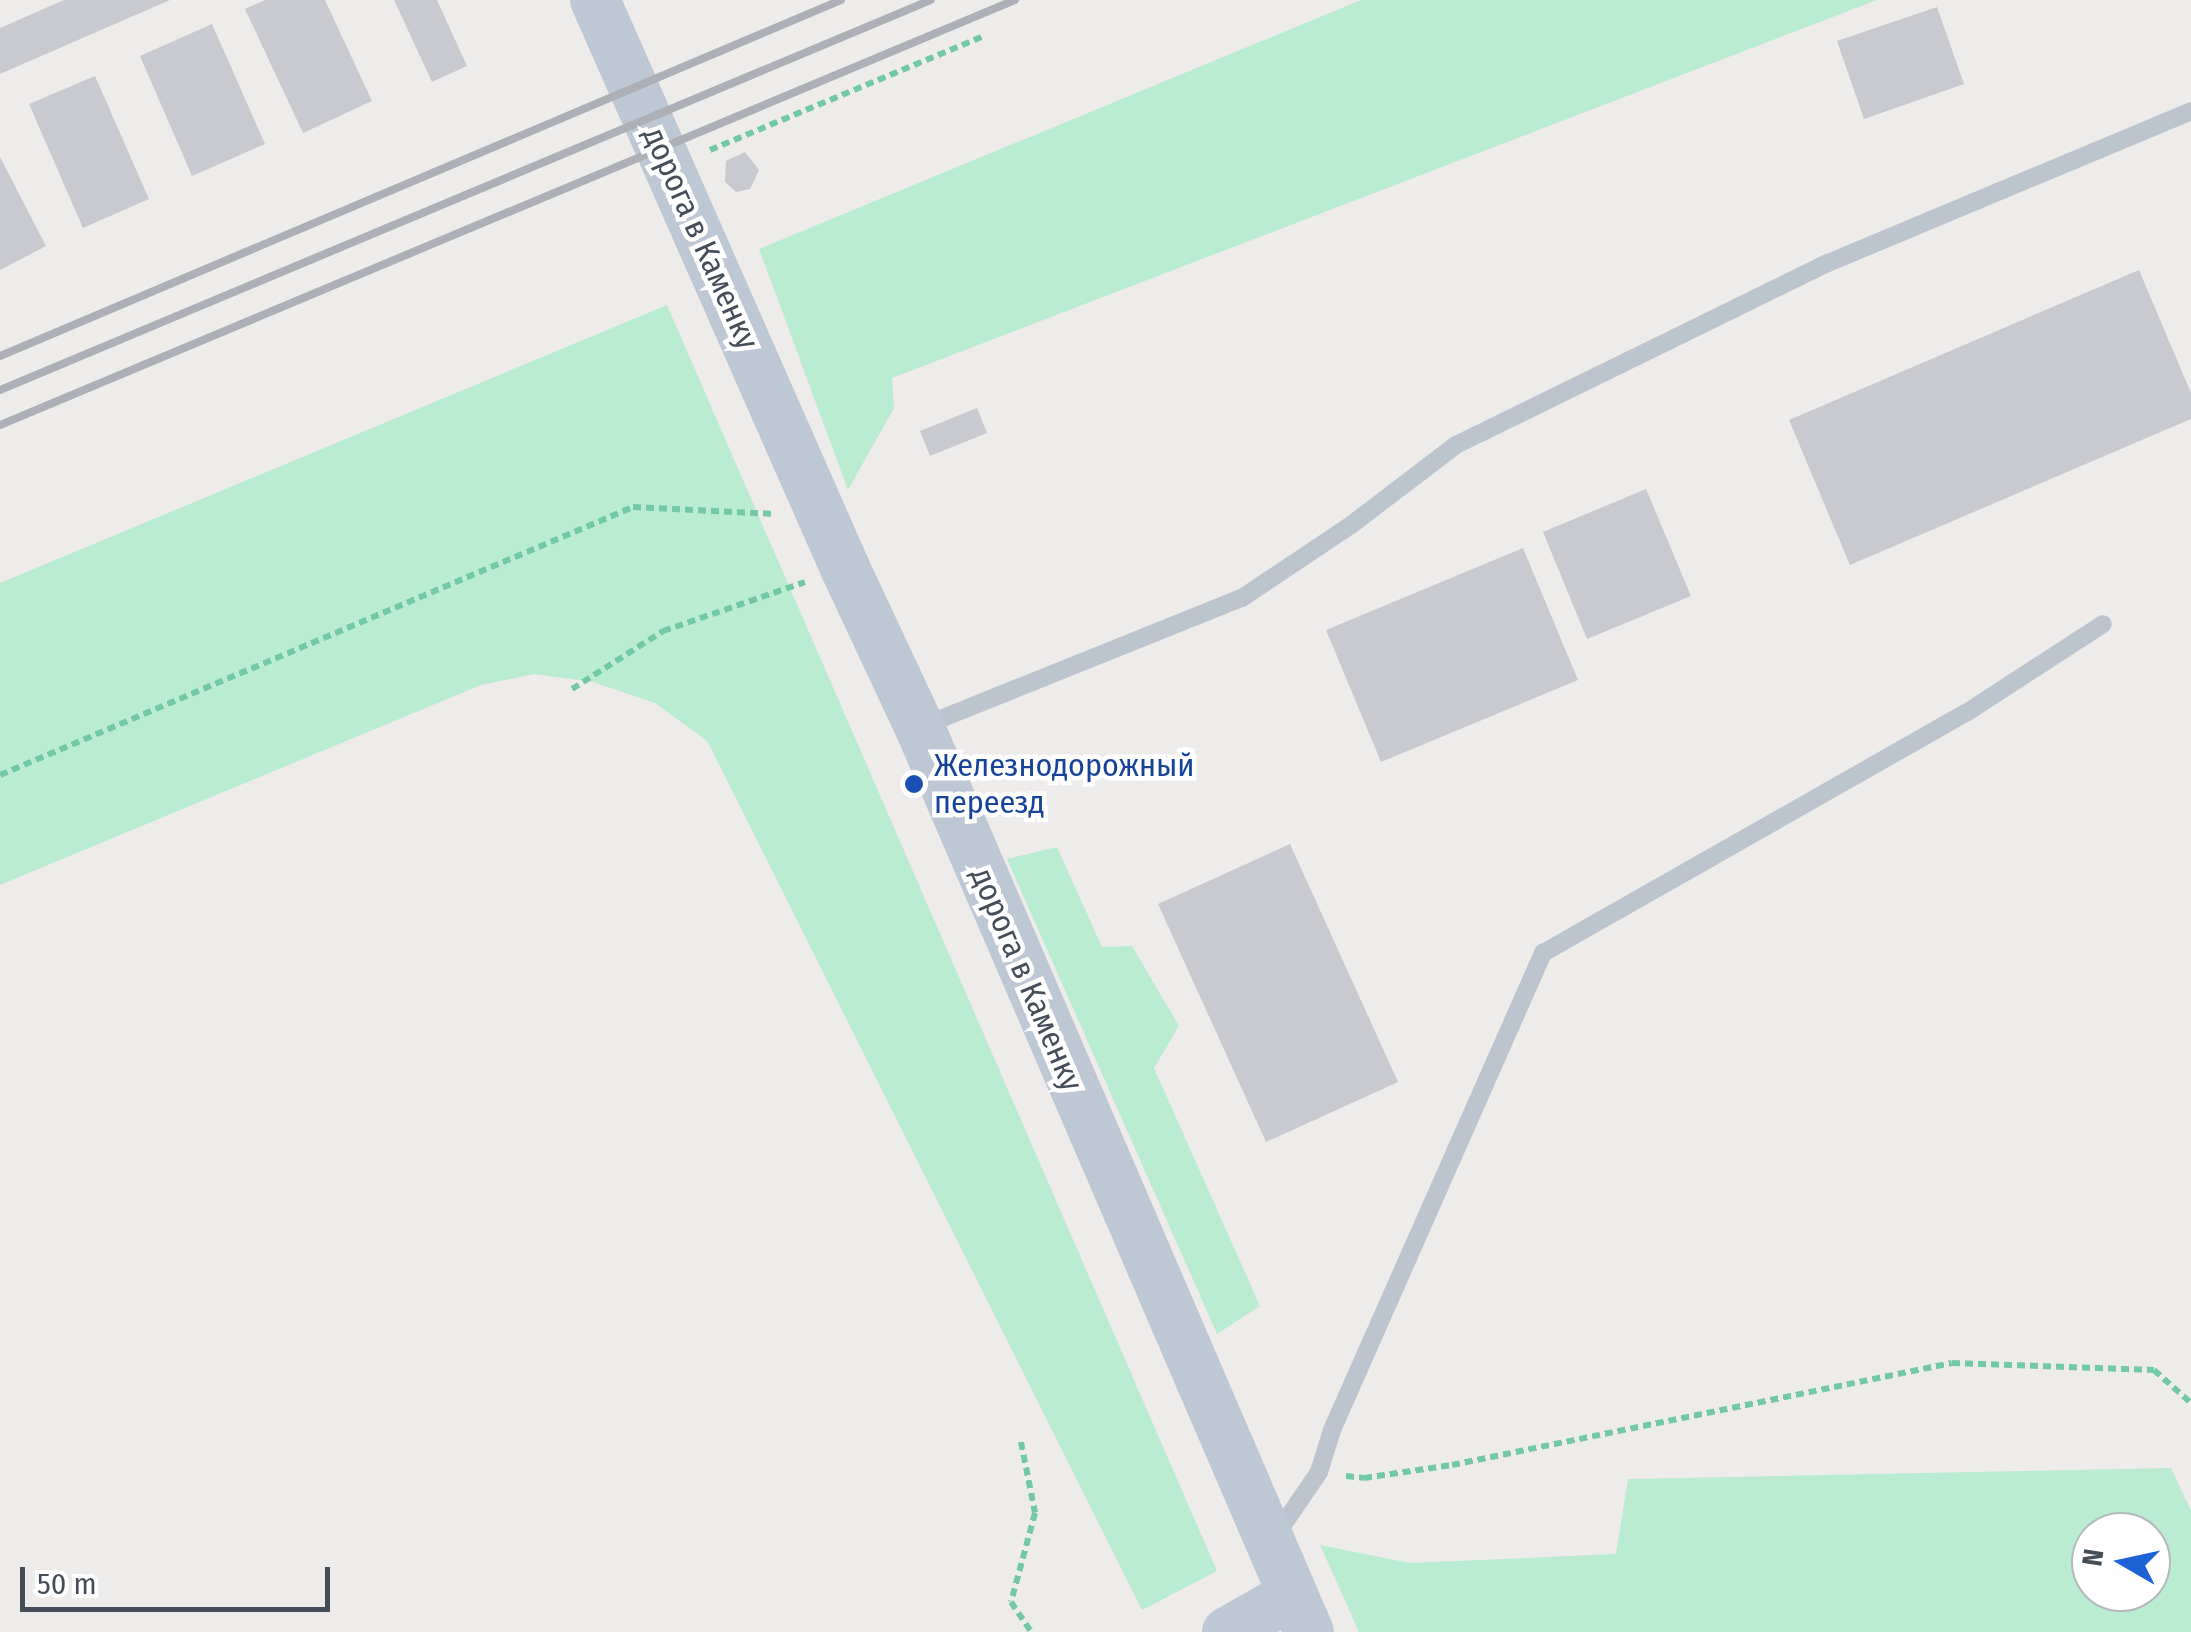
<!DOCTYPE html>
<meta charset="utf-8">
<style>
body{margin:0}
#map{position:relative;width:2191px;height:1632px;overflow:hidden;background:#eeebeb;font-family:"Fira Sans Condensed",sans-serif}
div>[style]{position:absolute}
.green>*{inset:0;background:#b9ecd0}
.building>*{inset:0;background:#c8cad0}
.path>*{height:6px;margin-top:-3px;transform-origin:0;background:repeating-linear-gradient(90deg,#72c9a4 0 8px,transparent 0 13px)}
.lane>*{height:18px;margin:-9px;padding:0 9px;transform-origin:9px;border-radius:9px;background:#bcc5ce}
.secondary>*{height:50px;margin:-25px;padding:0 25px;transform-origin:25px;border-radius:25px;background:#bec7d4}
.rail>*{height:8px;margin:-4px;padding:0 4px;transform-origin:4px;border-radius:4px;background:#adb0b6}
.dots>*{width:28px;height:28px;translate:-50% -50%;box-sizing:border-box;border:5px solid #fff;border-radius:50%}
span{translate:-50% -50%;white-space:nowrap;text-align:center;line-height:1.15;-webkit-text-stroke:9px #fff;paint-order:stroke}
.street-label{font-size:32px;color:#444d58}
.transit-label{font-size:32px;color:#164399}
.left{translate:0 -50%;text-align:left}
.north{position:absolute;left:2071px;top:1512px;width:100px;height:100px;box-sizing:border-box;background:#fff;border:2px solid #b4b8bc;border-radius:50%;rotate:279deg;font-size:28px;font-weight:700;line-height:40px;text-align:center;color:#444d58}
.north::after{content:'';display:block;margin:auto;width:35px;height:45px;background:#1d62d6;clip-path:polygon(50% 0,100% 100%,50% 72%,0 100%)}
.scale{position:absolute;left:20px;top:1567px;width:310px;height:45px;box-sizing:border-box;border:5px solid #444d58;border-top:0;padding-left:12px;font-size:30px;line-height:35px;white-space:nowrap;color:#444d58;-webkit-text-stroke:8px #fff;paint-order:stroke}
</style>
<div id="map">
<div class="green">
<i style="clip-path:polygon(1361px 0,1877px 0,892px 378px,894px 408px,848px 490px,759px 249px)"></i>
<i style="clip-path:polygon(667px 305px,1217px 1571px,1142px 1610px,707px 741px,655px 703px,593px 682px,534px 674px,481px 685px,0 885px,0 583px)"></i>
<i style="clip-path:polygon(1057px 847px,1102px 947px,1132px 946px,1179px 1026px,1154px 1068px,1260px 1306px,1217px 1334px,1007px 859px)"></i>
<i style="clip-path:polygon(evenodd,2171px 1468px,2191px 1511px,2191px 1632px,1359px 1632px,1320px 1545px,1410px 1563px,1616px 1554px,1628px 1479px,2171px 1468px,2091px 1532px,2151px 1532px,2151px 1592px,2091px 1592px,2091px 1532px)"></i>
</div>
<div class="building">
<i style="clip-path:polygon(64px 0,170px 0,0 74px,0 28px)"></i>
<i style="clip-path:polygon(265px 0,325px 0,372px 101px,303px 133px,245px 9px)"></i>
<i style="clip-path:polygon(394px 0,437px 0,467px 66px,432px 82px)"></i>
<i style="clip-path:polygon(1937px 7px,1964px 84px,1864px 119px,1837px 41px)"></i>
<i style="clip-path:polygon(212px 24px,265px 144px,192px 176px,140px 56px)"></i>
<i style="clip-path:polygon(95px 76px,149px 199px,83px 228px,29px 104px)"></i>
<i style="clip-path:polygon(745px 152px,759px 170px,750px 189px,736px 192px,725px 182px,726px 161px)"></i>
<i style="clip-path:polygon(0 157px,46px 246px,0 270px)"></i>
<i style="clip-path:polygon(2139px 270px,2191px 393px,2191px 419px,1850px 565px,1789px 420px)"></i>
<i style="clip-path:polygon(977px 408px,987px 433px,930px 456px,920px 431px)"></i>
<i style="clip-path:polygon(1646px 489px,1691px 596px,1587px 639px,1543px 532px)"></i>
<i style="clip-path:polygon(1523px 548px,1578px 680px,1381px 762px,1326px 630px)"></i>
<i style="clip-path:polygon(1290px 844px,1398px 1082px,1266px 1142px,1158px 904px)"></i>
</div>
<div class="path">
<i style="left:710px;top:150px;width:294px;rotate:-22.6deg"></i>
<i style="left:572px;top:689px;width:108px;rotate:-32.5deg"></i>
<i style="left:663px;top:631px;width:150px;rotate:-19deg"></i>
<i style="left:0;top:775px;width:687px;rotate:-22.95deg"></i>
<i style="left:633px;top:507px;width:141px;rotate:2.8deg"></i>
<i style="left:1021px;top:1442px;width:72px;rotate:78.8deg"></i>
<i style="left:1035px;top:1513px;width:92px;rotate:105.1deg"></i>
<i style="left:1011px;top:1602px;width:36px;rotate:56deg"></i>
<i style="left:1346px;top:1476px;width:18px;rotate:6deg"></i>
<i style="left:1364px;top:1478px;width:89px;rotate:-8.4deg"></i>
<i style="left:1452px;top:1465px;width:510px;rotate:-11.53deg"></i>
<i style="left:1952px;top:1363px;width:202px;rotate:2deg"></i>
<i style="left:2154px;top:1370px;width:50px;rotate:41.7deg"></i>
</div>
<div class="lane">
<i style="left:923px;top:726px;width:344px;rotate:-21.9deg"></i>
<i style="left:1242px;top:598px;width:131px;rotate:-33.8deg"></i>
<i style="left:1351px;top:525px;width:132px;rotate:-37.3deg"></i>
<i style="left:1456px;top:445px;width:414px;rotate:-26.1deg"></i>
<i style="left:1828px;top:263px;width:394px;rotate:-22.7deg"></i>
<i style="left:1274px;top:1538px;width:80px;rotate:-55.7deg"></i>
<i style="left:1319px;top:1472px;width:44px;rotate:-72.8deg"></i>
<i style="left:1332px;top:1430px;width:522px;rotate:-66.14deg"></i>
<i style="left:1543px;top:953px;width:486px;rotate:-29.6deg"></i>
<i style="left:1966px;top:713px;width:163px;rotate:-33deg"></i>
</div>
<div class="secondary">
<i style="left:595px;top:0;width:621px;rotate:66.24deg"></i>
<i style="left:845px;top:568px;width:177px;rotate:64.9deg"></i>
<i style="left:920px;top:728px;width:984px;rotate:66.72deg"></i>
<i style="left:1227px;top:1632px;width:75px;rotate:-29.6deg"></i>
</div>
<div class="rail">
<i style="left:0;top:356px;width:913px;rotate:-22.94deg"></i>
<i style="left:0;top:390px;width:1009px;rotate:-22.73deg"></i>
<i style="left:0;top:425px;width:1100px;rotate:-22.72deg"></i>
</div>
<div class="dots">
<i style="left:914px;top:784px;background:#1a4fb4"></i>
</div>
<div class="street-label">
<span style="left:701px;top:238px;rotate:66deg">дорога в Каменку</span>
<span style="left:1027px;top:979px;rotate:67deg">дорога в Каменку</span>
</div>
<div class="transit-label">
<span class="left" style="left:934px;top:784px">Железнодорожный<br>переезд</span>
</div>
<div class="north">N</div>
<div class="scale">50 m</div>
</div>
